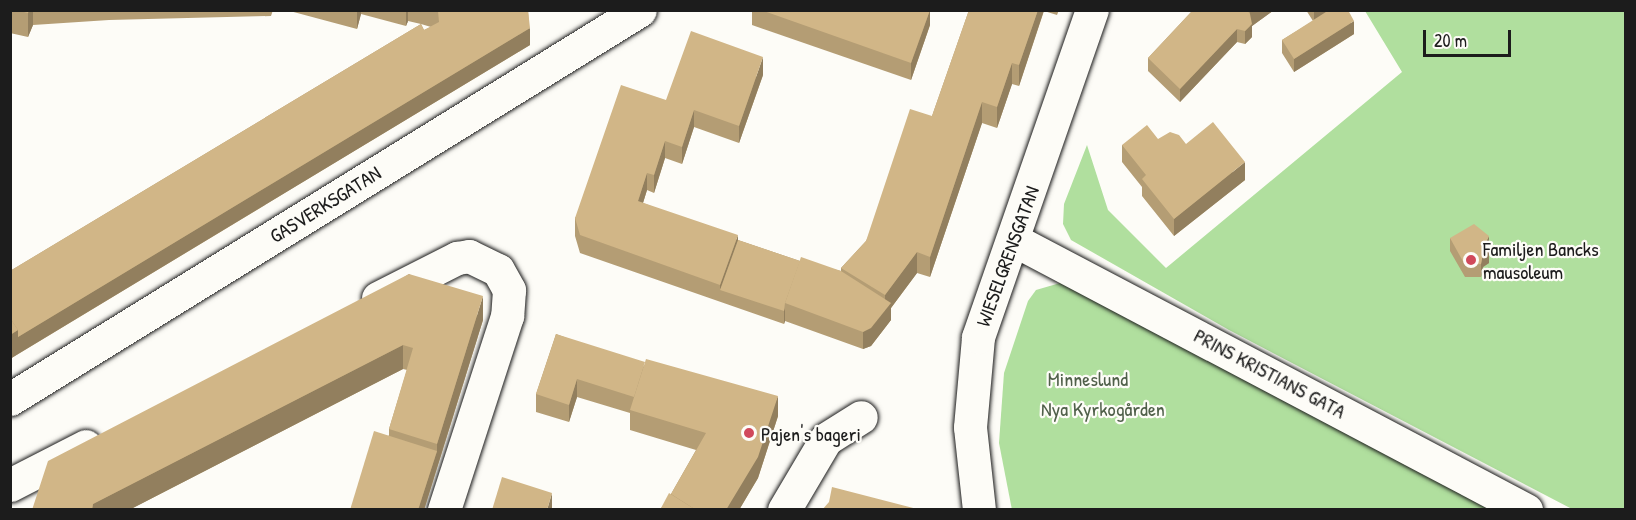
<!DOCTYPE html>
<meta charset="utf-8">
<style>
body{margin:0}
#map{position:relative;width:1636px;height:520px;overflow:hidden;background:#fdfcf7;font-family:"Patrick Hand",sans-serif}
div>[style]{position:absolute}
.green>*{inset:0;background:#b0df9e}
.roads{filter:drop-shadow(0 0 2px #1c1c1c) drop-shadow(0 0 2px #1c1c1c)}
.street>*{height:33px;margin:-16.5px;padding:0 16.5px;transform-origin:16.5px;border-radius:16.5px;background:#fdfcf7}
.wall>*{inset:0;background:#b49d74}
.shaded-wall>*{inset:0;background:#927f5e}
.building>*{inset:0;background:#d1b687}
.dots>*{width:16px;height:16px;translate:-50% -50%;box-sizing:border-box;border:3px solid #fdfcf7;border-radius:50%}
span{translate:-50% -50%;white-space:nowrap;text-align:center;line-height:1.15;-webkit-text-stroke:4.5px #fdfcf7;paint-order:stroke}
.street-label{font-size:20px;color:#1c1c1c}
.poi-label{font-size:20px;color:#1c1c1c}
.left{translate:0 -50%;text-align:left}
.park-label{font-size:20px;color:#50604a}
.frame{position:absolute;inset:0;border:12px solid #1c1c1c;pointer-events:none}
.scale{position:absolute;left:1423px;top:30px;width:88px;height:27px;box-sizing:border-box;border:3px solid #1c1c1c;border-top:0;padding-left:8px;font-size:18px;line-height:21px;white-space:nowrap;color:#1c1c1c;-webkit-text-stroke:4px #fdfcf7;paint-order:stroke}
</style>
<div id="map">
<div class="green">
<i style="clip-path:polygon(1365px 11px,1625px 11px,1625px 509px,1572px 509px,1229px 330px,1071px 240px,1063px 224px,1064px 204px,1087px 145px,1108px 210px,1166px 268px,1402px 72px)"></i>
<i style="clip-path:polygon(1067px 281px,1505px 510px,1012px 510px,999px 443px,1004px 373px,1028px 301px,1036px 290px)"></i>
</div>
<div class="roads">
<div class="street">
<i style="left:1014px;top:240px;width:579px;rotate:27.8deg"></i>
<i style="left:378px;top:298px;width:89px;rotate:-26.9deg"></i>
<i style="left:457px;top:258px;width:12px;rotate:-9deg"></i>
<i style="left:469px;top:256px;width:32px;rotate:26deg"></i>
<i style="left:498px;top:270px;width:23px;rotate:61deg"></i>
<i style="left:509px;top:290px;width:26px;rotate:94deg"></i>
<i style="left:507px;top:316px;width:204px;rotate:108deg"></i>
<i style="left:10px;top:399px;width:740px;rotate:-31.69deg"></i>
<i style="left:10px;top:485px;width:85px;rotate:-27.2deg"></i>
<i style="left:784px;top:510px;width:82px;rotate:-59.4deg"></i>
<i style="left:826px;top:439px;width:41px;rotate:-32.2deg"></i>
<i style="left:979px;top:510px;width:83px;rotate:-96.2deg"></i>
<i style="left:970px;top:427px;width:90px;rotate:-84.9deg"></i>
<i style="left:978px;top:337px;width:346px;rotate:-70.8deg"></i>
</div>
</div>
<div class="wall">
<i style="clip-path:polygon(10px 10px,273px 10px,271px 16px,109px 20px,33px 25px,28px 37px,10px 33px)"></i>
<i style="clip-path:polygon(evenodd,286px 10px,528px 10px,530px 45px,10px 359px,10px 271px,421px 24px,408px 21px,406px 26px,361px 14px,357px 29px,286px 10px,421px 24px,431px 27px,424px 30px,421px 24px)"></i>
<i style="clip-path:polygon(752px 10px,930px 10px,930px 25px,911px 80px,752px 25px)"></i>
<i style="clip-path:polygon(969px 10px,1059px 10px,1057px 15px,1044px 11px,1019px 86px,1012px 84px,997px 128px,982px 123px,930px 277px,917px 273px,891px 308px,891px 320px,871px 346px,863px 349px,785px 321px,784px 324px,580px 253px,575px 236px,575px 218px,666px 100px,763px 75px,739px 143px,694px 127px,682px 164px,665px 158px,654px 193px,647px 190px,643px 203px,738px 240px,800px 261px,841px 271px,841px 268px,866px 241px,932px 116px)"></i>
<i style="clip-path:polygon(1193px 10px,1274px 10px,1252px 26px,1252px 37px,1245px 44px,1237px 42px,1180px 102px,1148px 71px,1148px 58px)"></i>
<i style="clip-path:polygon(1306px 10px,1348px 10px,1354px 34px,1294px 72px,1282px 53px,1282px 40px,1313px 21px)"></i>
<i style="clip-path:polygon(1186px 144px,1245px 180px,1174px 236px,1142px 196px,1142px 187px,1122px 162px,1122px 145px)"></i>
<i style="clip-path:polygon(1450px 238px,1489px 250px,1489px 263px,1483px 267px,1481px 277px,1465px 277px,1450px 251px)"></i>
<i style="clip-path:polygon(409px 274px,483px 320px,424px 510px,350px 510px,389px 435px,389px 429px,407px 370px,403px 369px,129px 510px,32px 510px)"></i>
<i style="clip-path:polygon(556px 334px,778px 416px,758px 478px,739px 510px,660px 510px,671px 494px,696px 450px,630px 430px,630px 413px,577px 397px,569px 422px,536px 412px,536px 394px)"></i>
</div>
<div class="shaded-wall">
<i style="clip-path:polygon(29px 10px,33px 10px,33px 25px,28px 37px,28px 13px)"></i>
<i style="clip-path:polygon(357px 10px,361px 10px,361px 14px,357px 29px)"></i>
<i style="clip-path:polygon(406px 10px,408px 10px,408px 21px,406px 26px)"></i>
<i style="clip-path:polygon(930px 10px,930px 25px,911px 80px,911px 63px)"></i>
<i style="clip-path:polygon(1038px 10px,1044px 10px,1019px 86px,1019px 65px)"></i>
<i style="clip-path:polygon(1250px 10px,1274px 10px,1252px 26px,1252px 37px,1245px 44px,1245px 31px,1250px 26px)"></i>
<i style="clip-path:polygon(1314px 10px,1331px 10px,1314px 22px)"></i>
<i style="clip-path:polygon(1354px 21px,1354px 34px,1294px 72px,1294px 59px)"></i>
<i style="clip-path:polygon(530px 28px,530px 45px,18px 354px,18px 337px)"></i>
<i style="clip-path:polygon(1237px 29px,1237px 42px,1180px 102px,1180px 89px)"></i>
<i style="clip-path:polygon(763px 57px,763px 75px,739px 143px,739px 126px)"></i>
<i style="clip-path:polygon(1012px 63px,1012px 84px,997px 128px,997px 107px)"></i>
<i style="clip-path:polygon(982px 102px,982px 123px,930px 277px,930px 257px)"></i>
<i style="clip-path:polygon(694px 110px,694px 127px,682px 164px,682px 147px)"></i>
<i style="clip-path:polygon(665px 141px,665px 158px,654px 193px,654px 175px)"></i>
<i style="clip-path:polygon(1245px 162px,1245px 180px,1174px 236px,1174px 219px)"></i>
<i style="clip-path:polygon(647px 173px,647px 190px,638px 219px,638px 201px)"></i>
<i style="clip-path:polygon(738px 235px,738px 252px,720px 290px,720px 285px)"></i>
<i style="clip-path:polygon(1489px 236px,1489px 249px,1488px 251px,1489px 250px,1489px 263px,1483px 267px,1481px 277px,1481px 264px,1485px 244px)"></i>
<i style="clip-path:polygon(917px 252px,917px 273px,891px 308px,891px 320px,871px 346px,863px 349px,863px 332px,885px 310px,885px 295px)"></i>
<i style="clip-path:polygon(483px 296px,483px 320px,437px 468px,437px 444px)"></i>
<i style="clip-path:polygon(785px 308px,785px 321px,784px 324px,784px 311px)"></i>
<i style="clip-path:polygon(18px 330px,18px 354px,10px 359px,10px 335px)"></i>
<i style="clip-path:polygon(403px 345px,403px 369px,129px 510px,92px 510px,93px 504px)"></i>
<i style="clip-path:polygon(577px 379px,577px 397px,569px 422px,569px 405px)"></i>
<i style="clip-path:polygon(778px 396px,778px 416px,758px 478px,739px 510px,726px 510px)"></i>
<i style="clip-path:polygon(437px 451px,437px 468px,424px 510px,418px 510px)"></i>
<i style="clip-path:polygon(552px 493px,552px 510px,547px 510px)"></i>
</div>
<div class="building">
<i style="clip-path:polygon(16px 10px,29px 10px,28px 13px)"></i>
<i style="clip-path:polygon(435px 10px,528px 10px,530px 28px,18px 337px,18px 330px,10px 318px,10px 271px,421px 24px,424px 30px,439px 22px,438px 11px)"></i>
<i style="clip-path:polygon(761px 10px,930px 10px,911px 63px)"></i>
<i style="clip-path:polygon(969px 10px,1038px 10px,1019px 65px,1012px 63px,997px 107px,982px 102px,930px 257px,917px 252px,885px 295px,841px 268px,866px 241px,910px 109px,932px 116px)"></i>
<i style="clip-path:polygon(1193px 10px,1247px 10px,1250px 14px,1252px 24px,1245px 31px,1237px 29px,1180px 89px,1148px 58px)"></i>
<i style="clip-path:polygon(1329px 10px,1348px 10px,1354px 21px,1294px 59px,1282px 40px)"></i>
<i style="clip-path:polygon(691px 31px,763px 57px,739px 126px,694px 110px,682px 147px,665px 141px,654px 175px,647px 173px,638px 201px,738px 235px,720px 285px,580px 235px,575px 218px,621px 85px,666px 100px)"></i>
<i style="clip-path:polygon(1213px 122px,1245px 162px,1174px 219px,1142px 179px,1146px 175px,1122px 145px,1147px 125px,1158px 139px,1170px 132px,1179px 135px,1186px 144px)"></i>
<i style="clip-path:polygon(1474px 224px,1489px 236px,1485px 244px,1489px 250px,1483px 254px,1481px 264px,1465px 265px,1450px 238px)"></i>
<i style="clip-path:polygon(738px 240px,800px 261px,785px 303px,784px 311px,720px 290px)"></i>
<i style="clip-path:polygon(801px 257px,841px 271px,891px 303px,871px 328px,863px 332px,785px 303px)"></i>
<i style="clip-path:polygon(409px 274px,483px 296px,437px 444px,389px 429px,413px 348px,403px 345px,93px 504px,92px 510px,32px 510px,48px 461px)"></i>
<i style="clip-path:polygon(10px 318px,18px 330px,10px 335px)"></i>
<i style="clip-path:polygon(556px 334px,645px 362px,634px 397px,577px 379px,569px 405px,536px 394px)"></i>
<i style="clip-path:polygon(646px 359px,778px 396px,758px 457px,726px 510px,696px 510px,671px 494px,706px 433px,630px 410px)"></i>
<i style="clip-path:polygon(374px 431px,437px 451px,418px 510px,350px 510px)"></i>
<i style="clip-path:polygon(502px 477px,552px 493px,547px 510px,492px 510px)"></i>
<i style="clip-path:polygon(832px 487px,921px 510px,822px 510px,829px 502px)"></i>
<i style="clip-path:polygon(669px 493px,696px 510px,660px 510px)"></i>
</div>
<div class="dots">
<i style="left:1471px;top:260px;background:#d1495b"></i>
<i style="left:749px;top:433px;background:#d1495b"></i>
</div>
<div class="street-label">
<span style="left:325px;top:204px;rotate:-32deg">GASVERKSGATAN</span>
<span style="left:1007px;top:256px;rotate:-70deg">WIESELGRENSGATAN</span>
<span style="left:1270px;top:373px;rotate:28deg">PRINS KRISTIANS GATA</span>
</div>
<div class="poi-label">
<span class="left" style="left:1483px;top:260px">Familjen Bancks<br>mausoleum</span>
<span class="left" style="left:761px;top:433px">Pajen's bageri</span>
</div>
<div class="park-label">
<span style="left:1088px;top:378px">Minneslund</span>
<span style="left:1103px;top:408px">Nya Kyrkogården</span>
</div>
<div class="frame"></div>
<div class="scale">20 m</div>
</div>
